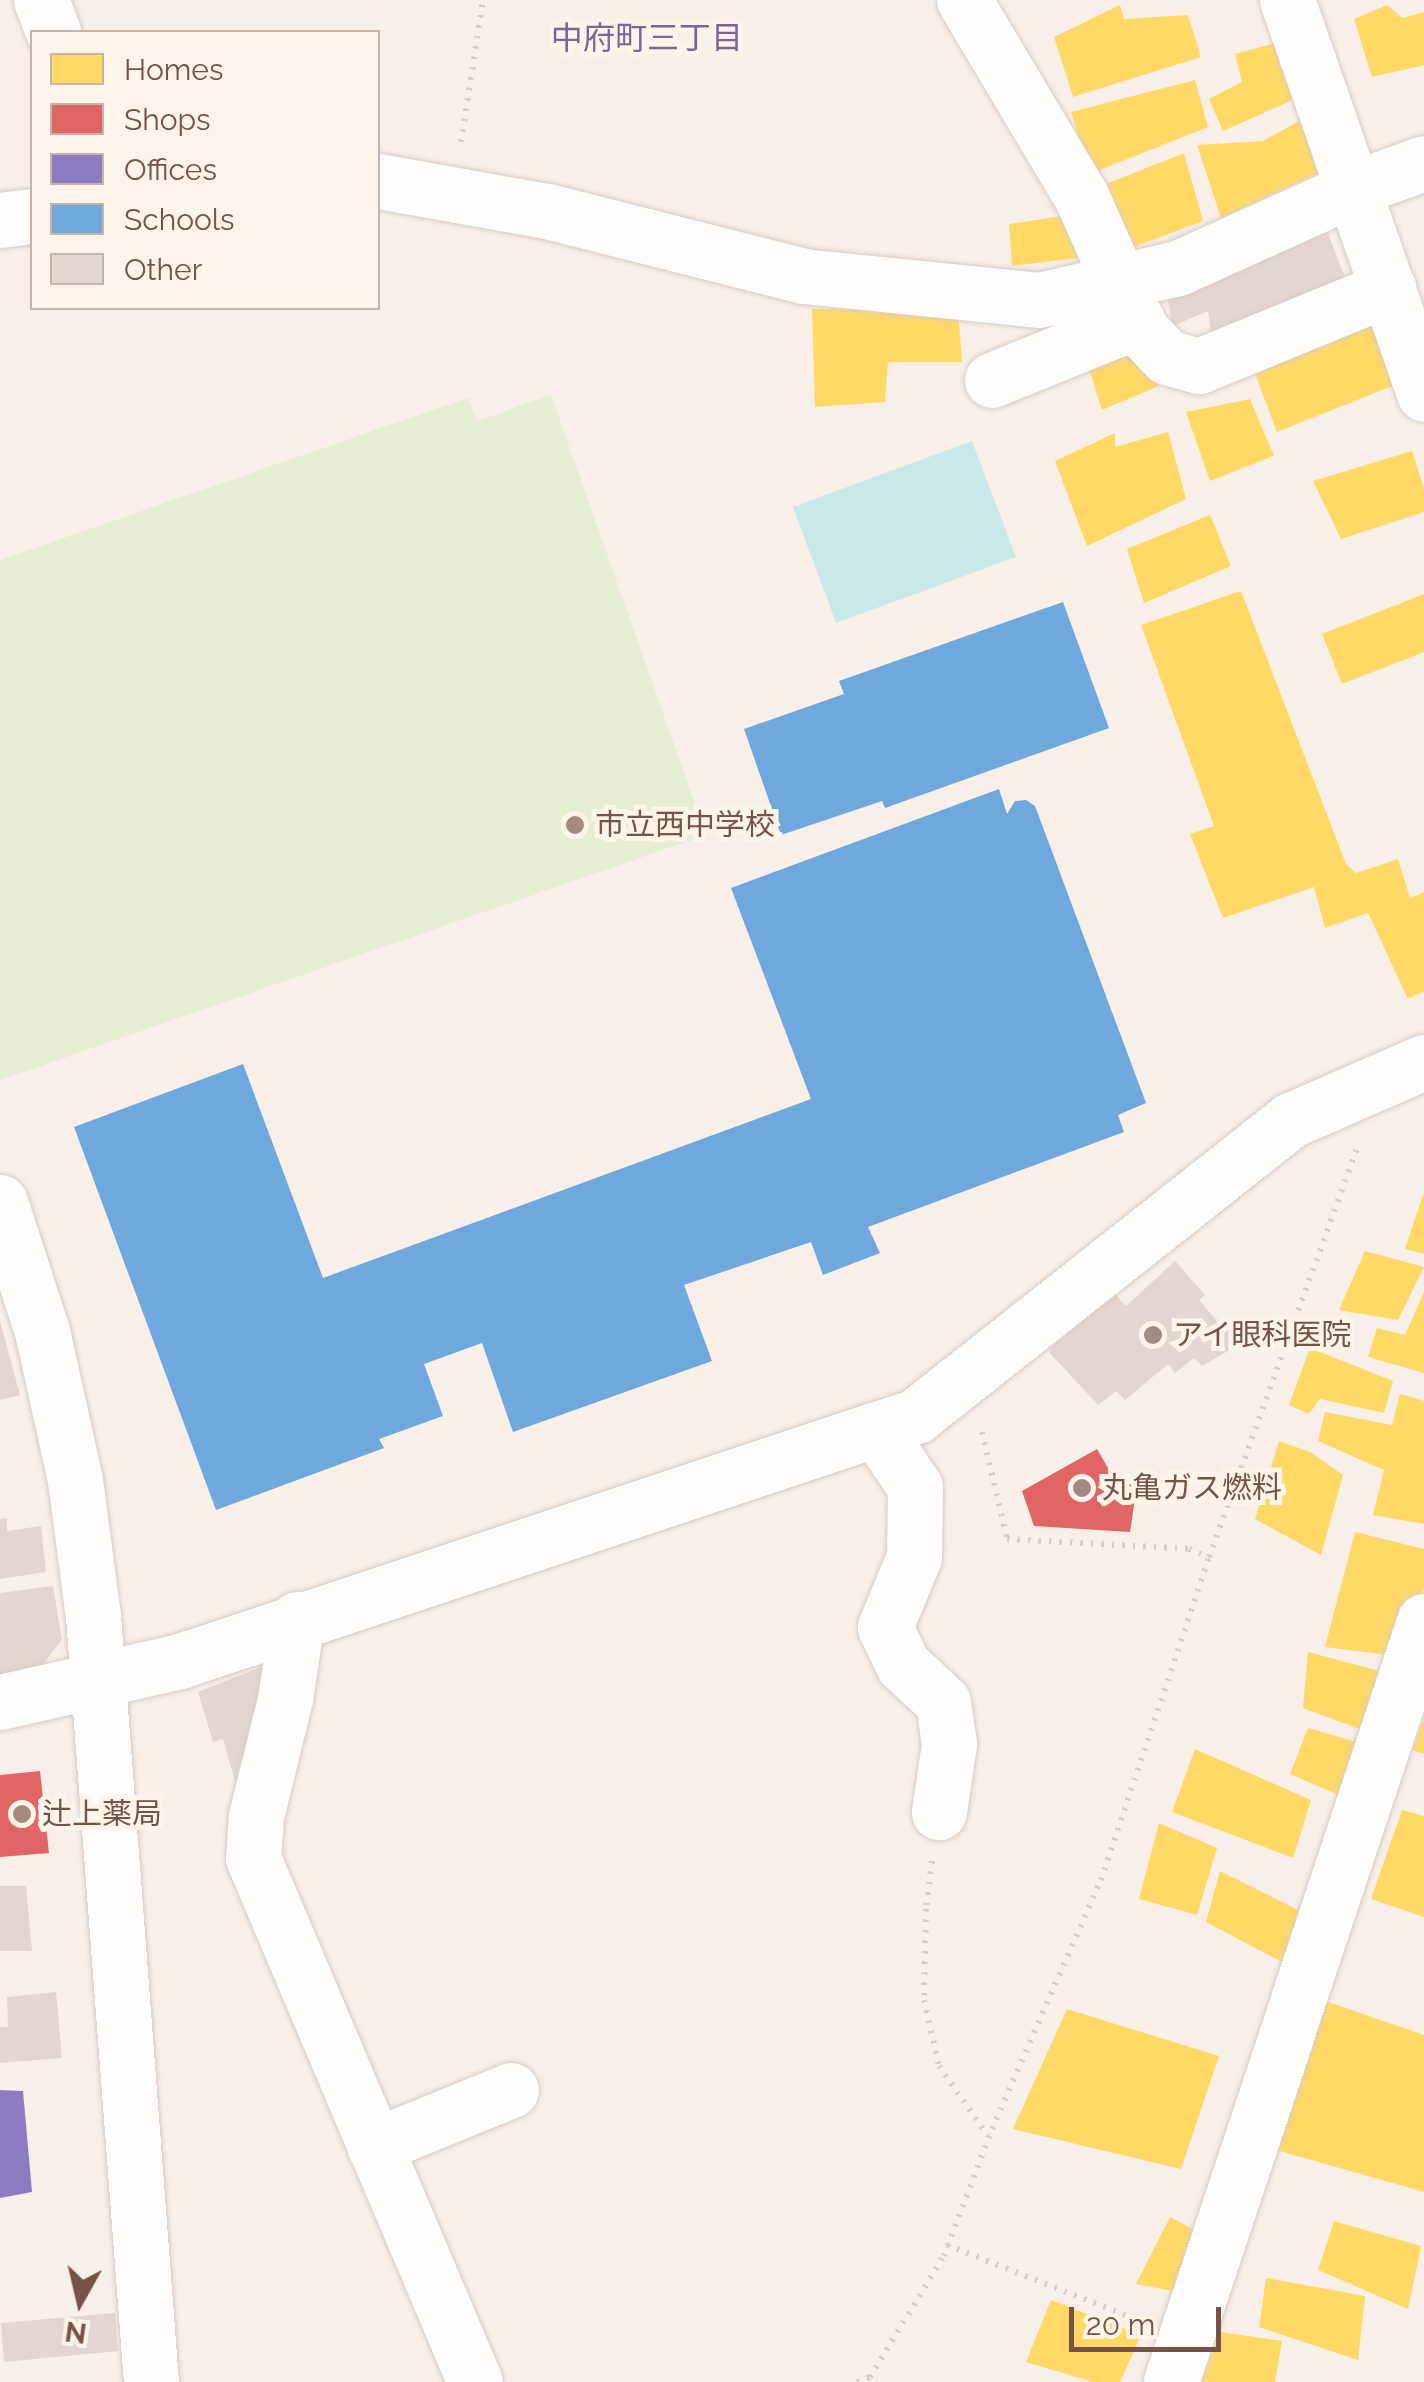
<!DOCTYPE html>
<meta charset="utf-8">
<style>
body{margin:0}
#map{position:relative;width:1424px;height:2382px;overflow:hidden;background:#f7efe8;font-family:Raleway,"Noto Sans JP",sans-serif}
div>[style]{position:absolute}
.green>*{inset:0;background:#e5edd2}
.water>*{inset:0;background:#c9e9e8}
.homes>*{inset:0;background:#ffd966}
.shops>*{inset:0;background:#e06666}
.offices>*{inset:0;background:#8e7cc3}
.schools>*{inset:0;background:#6fa8dc}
.building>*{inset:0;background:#e3d6d0}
.path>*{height:6px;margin-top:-3px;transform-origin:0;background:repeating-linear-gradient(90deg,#d8cdc9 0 2.5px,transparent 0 10.5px)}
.roads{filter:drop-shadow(0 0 2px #d6cbc5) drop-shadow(0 0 2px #d6cbc5)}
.minor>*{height:55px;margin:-27.5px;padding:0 27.5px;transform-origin:27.5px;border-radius:27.5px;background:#fefdfc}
.dots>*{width:28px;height:28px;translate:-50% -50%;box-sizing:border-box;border:5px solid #fff4e9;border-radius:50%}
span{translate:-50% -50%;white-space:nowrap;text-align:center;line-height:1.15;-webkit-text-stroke:10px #fff4e9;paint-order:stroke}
.poi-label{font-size:30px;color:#765247}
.left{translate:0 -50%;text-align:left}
.neighbourhood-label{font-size:32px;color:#80629a}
.legend{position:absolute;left:30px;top:30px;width:350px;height:280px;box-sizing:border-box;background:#fff4e9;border:2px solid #c8b3a8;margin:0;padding:12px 18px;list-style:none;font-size:30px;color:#765247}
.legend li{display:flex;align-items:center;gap:20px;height:50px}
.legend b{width:50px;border:2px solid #c8b3a8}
.north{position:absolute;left:30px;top:2252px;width:100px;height:100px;-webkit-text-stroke:8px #fff4e9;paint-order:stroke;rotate:188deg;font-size:28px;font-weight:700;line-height:40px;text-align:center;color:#765247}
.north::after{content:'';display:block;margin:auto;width:35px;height:45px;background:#765247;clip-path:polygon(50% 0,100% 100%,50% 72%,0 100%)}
.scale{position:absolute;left:1069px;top:2307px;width:152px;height:45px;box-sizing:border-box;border:5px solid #765247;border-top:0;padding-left:12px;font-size:30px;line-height:35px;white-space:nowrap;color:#765247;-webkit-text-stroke:8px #fff4e9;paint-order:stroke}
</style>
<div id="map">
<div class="green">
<i style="clip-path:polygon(551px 395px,706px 835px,0 1080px,0 560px,468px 398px,477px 421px)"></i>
</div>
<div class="water">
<i style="clip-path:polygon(972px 441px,1016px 557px,836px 623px,793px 507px)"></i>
</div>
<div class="homes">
<i style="clip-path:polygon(1120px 5px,1124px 19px,1188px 15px,1201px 57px,1073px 97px,1054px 37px)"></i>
<i style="clip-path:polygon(1387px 5px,1403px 18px,1424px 12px,1424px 65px,1372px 77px,1354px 19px)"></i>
<i style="clip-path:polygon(1283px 41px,1297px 98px,1223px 131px,1209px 99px,1242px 82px,1235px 54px)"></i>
<i style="clip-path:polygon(1195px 80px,1208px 127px,1090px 174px,1071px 112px)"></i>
<i style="clip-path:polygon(1301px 120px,1318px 173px,1221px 218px,1197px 145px,1263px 141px)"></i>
<i style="clip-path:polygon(1184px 153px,1203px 221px,1128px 249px,1101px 186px)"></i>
<i style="clip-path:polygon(1076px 214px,1094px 256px,1012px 266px,1009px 224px)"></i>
<i style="clip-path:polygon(1366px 307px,1395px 385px,1277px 432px,1246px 350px)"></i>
<i style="clip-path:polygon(812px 309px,958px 311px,962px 362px,888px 362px,885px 402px,815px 407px)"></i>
<i style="clip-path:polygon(1148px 346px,1159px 386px,1102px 410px,1085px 356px)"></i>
<i style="clip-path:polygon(1250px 399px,1274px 456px,1210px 481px,1186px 412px)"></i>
<i style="clip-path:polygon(1168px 432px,1186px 499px,1087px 546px,1055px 461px,1115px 433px,1115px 447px)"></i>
<i style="clip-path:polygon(1412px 451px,1424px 488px,1424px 512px,1341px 539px,1313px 481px)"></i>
<i style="clip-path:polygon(1210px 515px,1231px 566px,1144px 603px,1127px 549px)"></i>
<i style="clip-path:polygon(1241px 591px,1346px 864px,1356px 873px,1398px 859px,1410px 898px,1424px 892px,1424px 991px,1408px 999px,1368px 913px,1325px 928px,1314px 887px,1223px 918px,1190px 834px,1214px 826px,1141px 625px)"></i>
<i style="clip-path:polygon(1424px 594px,1424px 652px,1342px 684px,1322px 634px)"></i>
<i style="clip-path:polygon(1423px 1195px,1424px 1195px,1424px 1254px,1405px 1249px)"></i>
<i style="clip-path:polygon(1365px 1251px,1424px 1267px,1398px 1320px,1339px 1310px)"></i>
<i style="clip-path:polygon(1424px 1292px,1424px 1373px,1368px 1357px,1377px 1328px,1405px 1335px)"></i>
<i style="clip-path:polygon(1310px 1348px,1393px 1381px,1384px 1413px,1320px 1399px,1309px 1414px,1289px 1405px)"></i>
<i style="clip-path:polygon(1400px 1394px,1424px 1401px,1424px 1524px,1373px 1515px,1384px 1470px,1318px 1441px,1325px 1412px,1392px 1425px)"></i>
<i style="clip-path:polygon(1279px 1441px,1310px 1452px,1343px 1475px,1321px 1555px,1255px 1519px)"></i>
<i style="clip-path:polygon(1355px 1532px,1424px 1549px,1424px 1588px,1404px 1657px,1325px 1647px)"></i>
<i style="clip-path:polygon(1308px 1652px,1387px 1673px,1362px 1730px,1303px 1708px)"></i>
<i style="clip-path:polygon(1424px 1719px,1424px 1754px,1412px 1750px)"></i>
<i style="clip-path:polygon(1308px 1728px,1367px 1745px,1348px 1799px,1290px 1774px)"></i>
<i style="clip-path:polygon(1195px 1749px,1311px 1800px,1293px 1858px,1172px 1812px)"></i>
<i style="clip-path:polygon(1402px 1810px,1424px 1816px,1424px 1917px,1371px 1899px)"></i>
<i style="clip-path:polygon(1159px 1823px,1217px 1848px,1197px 1915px,1139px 1899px)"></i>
<i style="clip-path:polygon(1220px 1871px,1308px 1915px,1284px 1963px,1206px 1922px)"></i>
<i style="clip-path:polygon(1314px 1997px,1424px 2035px,1424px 2192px,1266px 2147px)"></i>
<i style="clip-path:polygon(1067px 2009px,1219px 2056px,1181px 2169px,1013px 2129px)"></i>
<i style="clip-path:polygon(1170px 2217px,1204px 2235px,1183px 2293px,1136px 2284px)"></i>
<i style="clip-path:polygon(1334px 2221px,1421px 2246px,1408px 2309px,1318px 2270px)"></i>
<i style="clip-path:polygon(1266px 2278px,1365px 2296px,1358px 2360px,1259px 2327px)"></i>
<i style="clip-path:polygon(1051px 2300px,1141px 2335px,1120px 2382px,1093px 2382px,1026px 2362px)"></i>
<i style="clip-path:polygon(1220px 2332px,1282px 2341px,1275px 2382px,1201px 2382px)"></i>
</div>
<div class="shops">
<i style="clip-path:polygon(1097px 1449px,1116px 1482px,1137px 1485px,1130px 1532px,1034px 1526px,1022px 1491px)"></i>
<i style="clip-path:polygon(40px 1771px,49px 1853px,0 1857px,0 1775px)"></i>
</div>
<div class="offices">
<i style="clip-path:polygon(0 2090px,23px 2091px,32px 2192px,0 2198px)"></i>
</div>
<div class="schools">
<i style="clip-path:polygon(1063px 602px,1109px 728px,885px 808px,882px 801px,781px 835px,744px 729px,844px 694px,839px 681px)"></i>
<i style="clip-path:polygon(999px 789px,1007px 814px,1015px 801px,1026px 800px,1035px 806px,1146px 1103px,1118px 1115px,1124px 1132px,868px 1227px,880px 1253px,823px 1275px,811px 1242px,684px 1285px,712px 1361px,513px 1432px,482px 1343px,424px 1364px,443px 1416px,379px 1439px,384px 1448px,216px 1510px,74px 1127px,243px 1064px,323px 1278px,811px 1099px,731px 888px)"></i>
</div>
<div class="building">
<i style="clip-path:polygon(1326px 228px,1349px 288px,1212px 341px,1208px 311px,1173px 326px,1165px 286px)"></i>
<i style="clip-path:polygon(1175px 1261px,1205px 1295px,1199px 1300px,1225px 1330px,1231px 1325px,1245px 1341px,1202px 1366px,1194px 1358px,1175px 1373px,1168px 1364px,1125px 1400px,1116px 1391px,1098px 1405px,1048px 1351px,1114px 1293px,1126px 1306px)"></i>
<i style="clip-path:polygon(0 1321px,20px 1395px,0 1400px)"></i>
<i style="clip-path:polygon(7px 1518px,7px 1531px,41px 1526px,46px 1572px,0 1579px,0 1519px)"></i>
<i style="clip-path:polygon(53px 1586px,62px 1640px,42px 1665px,0 1674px,0 1593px)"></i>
<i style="clip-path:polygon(276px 1661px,265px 1727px,248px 1731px,257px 1757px,236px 1785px,223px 1739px,213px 1742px,198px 1692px)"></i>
<i style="clip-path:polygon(0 1886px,26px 1886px,32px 1951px,0 1951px)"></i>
<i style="clip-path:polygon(56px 1992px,62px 2058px,0 2063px,0 2027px,8px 2027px,7px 1997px)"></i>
<i style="clip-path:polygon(115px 2313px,118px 2351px,4px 2362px,1px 2323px)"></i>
</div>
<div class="path">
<i style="left:461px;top:142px;width:144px;rotate:-81.2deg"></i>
<i style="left:982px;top:1432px;width:110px;rotate:76.8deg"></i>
<i style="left:1007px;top:1539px;width:182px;rotate:3.1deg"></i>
<i style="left:1189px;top:1549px;width:22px;rotate:22deg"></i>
<i style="left:932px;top:1861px;width:48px;rotate:97.1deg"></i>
<i style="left:926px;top:1909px;width:91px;rotate:91.3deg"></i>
<i style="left:924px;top:2000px;width:68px;rotate:77.2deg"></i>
<i style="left:939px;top:2066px;width:85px;rotate:55deg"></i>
<i style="left:947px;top:2245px;width:204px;rotate:21.5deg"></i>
<i style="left:857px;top:2382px;width:14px;rotate:-21deg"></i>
<i style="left:870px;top:2377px;width:142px;rotate:-58.6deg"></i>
<i style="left:944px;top:2256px;width:136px;rotate:-69.3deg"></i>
<i style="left:992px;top:2129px;width:272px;rotate:-66.4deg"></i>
<i style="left:1101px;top:1880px;width:341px;rotate:-71.5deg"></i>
<i style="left:1209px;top:1557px;width:434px;rotate:-70.1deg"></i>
</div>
<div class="roads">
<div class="minor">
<i style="left:41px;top:0;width:34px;rotate:69deg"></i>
<i style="left:964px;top:0;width:230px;rotate:59.2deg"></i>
<i style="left:1082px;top:198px;width:143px;rotate:66.1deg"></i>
<i style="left:1140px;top:329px;width:39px;rotate:46deg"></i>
<i style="left:1167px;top:357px;width:33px;rotate:16deg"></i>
<i style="left:1199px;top:366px;width:205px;rotate:-22.3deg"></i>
<i style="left:1287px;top:0;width:417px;rotate:70.8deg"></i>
<i style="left:378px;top:181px;width:172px;rotate:10.1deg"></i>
<i style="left:547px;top:211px;width:264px;rotate:14.2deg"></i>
<i style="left:803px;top:276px;width:237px;rotate:5.8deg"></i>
<i style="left:1039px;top:300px;width:143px;rotate:-13deg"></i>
<i style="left:1178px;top:268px;width:194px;rotate:-24.3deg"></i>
<i style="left:1355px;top:188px;width:73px;rotate:-19.9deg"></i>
<i style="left:0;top:220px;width:32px;rotate:-7deg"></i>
<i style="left:992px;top:380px;width:157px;rotate:-22.1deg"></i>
<i style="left:0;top:1202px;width:136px;rotate:72deg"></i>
<i style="left:42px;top:1331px;width:153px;rotate:77.5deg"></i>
<i style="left:75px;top:1480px;width:137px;rotate:82.5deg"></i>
<i style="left:93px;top:1616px;width:768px;rotate:85.67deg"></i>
<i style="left:876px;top:1429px;width:70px;rotate:56.1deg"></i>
<i style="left:915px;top:1487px;width:70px;rotate:90.8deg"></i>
<i style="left:914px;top:1557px;width:76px;rotate:112.5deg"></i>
<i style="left:885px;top:1627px;width:42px;rotate:64.7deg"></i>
<i style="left:903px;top:1665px;width:54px;rotate:42.8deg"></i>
<i style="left:943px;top:1702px;width:42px;rotate:81.9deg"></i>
<i style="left:949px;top:1744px;width:69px;rotate:98.4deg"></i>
<i style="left:297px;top:1619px;width:81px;rotate:98.5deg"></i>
<i style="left:285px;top:1699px;width:121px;rotate:103.9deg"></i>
<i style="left:256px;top:1816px;width:42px;rotate:94.1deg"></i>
<i style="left:253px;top:1858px;width:569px;rotate:67.04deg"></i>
<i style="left:0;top:1702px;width:185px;rotate:-12.8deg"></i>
<i style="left:180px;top:1661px;width:776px;rotate:-18.41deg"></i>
<i style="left:916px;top:1416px;width:478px;rotate:-38.3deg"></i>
<i style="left:1291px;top:1120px;width:145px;rotate:-23.6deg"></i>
<i style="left:374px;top:2146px;width:148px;rotate:-22.2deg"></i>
<i style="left:1171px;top:2382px;width:802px;rotate:-71.61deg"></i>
</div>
</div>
<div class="dots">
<i style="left:575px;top:825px;background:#a3897f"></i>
<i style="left:1153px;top:1335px;background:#a3897f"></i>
<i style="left:1082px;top:1488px;background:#a3897f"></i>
<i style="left:22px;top:1814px;background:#a3897f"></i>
</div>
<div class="poi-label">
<span class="left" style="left:595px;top:825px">市立西中学校</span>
<span class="left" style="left:1173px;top:1335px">アイ眼科医院</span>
<span class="left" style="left:1102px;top:1488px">丸亀ガス燃料</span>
<span class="left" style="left:42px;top:1814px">辻上薬局</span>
</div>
<div class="neighbourhood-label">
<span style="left:647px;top:38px">中府町三丁目</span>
</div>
<ul class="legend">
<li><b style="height:28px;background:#ffd966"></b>Homes</li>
<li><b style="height:28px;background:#e06666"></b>Shops</li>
<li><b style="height:28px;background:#8e7cc3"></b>Offices</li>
<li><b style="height:28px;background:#6fa8dc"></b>Schools</li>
<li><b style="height:28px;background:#e3d6d0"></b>Other</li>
</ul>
<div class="north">N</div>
<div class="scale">20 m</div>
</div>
